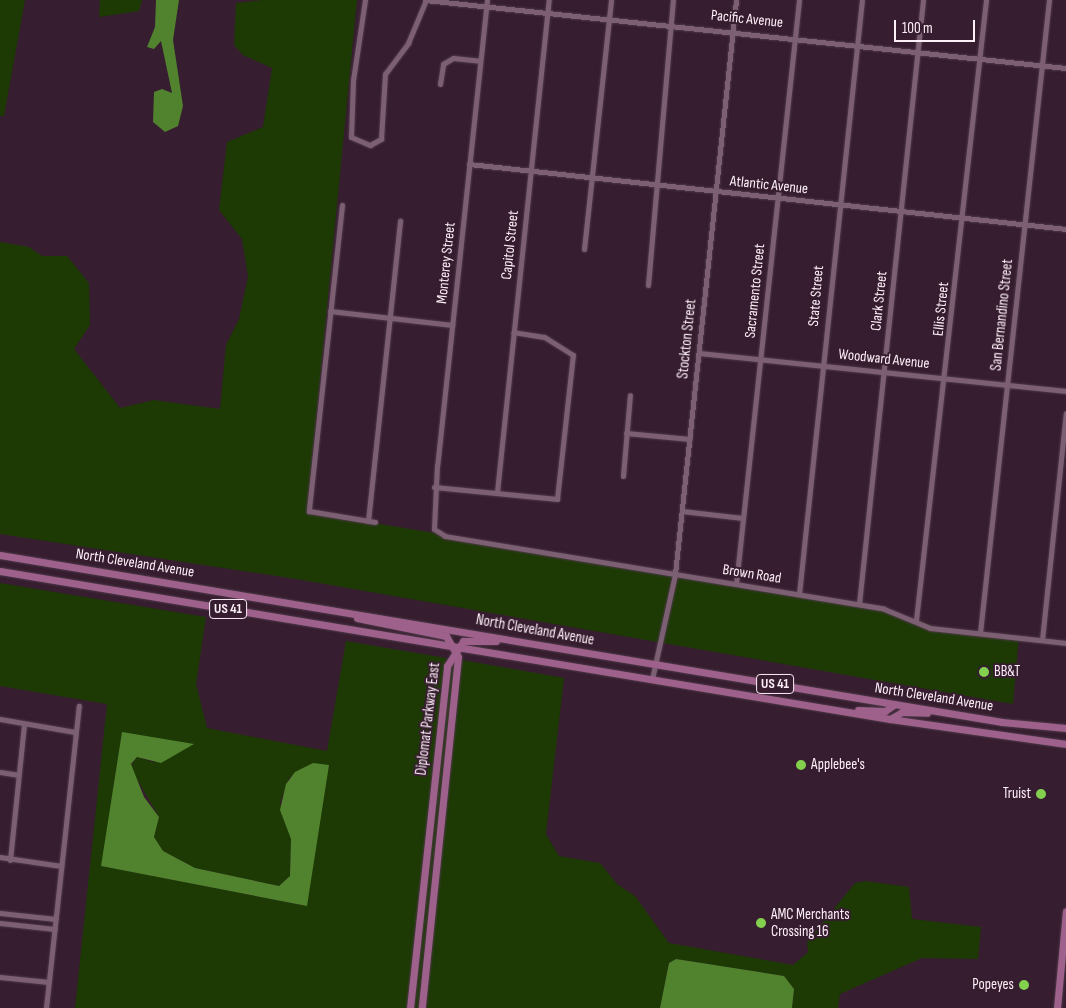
<!DOCTYPE html>
<style>
body{margin:0}
#map{position:relative;width:1066px;height:1008px;overflow:hidden;background:#361d2f;font-family:"Sofia Sans Condensed",sans-serif}
div>[style]{position:absolute}
.green>*{inset:0;background:#1d3a05}
.water>*{inset:0;background:#51832f}
.roads{filter:drop-shadow(0 0 1px #4e3948) drop-shadow(0 0 1px #4e3948)}
.minor>*{height:5px;margin:-2.5px;padding:0 2.5px;transform-origin:2.5px;border-radius:2.5px;background:#7d5f73}
.major>*{height:7px;margin:-3.5px;padding:0 3.5px;transform-origin:3.5px;border-radius:3.5px;background:#9d618b}
.dots>*{width:14px;height:14px;translate:-50% -50%;box-sizing:border-box;border:2px solid #361d2f;border-radius:50%}
span{translate:-50% -50%;white-space:nowrap;text-align:center;line-height:1.15;-webkit-text-stroke:4px #361d2f;paint-order:stroke}
.shield-label span{padding:1px 4px;background:#361d2f;border:1px solid;border-radius:4px;-webkit-text-stroke-width:0}
.shield-label{font-size:14px;color:#fdeff8;font-weight:700}
.street-label{font-size:15px;color:#fdeff8}
.poi-label{font-size:15px;color:#fdeff8}
.left{translate:0 -50%;text-align:left}
.right{translate:-100% -50%;text-align:right}
.scale{position:absolute;left:894px;top:20px;width:81px;height:22px;box-sizing:border-box;border:2px solid #fdeff8;border-top:0;padding-left:6px;font-size:15px;line-height:18px;white-space:nowrap;color:#fdeff8;-webkit-text-stroke:4px #361d2f;paint-order:stroke}
</style>
<div id="map">
<div class="green">
<i style="clip-path:polygon(0 0,25px 0,4px 116px,0 116px)"></i>
<i style="clip-path:polygon(100px 0,142px 0,139px 11px,99px 17px)"></i>
<i style="clip-path:polygon(263px 0,357px 0,307px 512px,881px 607px,939px 628px,1019px 636px,1013px 704px,296px 579px,0 534px,0 242px,29px 247px,42px 256px,67px 256px,89px 283px,90px 325px,74px 349px,120px 408px,154px 400px,220px 409px,226px 345px,239px 319px,248px 277px,242px 239px,219px 210px,227px 142px,263px 127px,272px 68px,243px 55px,234px 45px,236px 3px)"></i>
<i style="clip-path:polygon(evenodd,0 583px,206px 617px,196px 684px,207px 728px,327px 751px,346px 641px,446px 658px,407px 1008px,75px 1008px,107px 704px,0 686px,0 583px,122px 733px,156px 763px,137px 757px,130px 767px,159px 817px,154px 837px,163px 851px,195px 868px,279px 886px,290px 876px,291px 839px,280px 803px,289px 778px,313px 763px,307px 906px,102px 866px,122px 733px)"></i>
<i style="clip-path:polygon(455px 659px,419px 1008px,413px 1008px,450px 666px)"></i>
<i style="clip-path:polygon(462px 660px,564px 678px,546px 834px,559px 856px,600px 863px,617px 884px,635px 896px,669px 943px,793px 965px,808px 952px,807px 942px,855px 883px,866px 881px,909px 887px,912px 919px,981px 927px,978px 959px,922px 958px,840px 994px,838px 1008px,792px 1008px,794px 989px,784px 976px,676px 959px,669px 963px,660px 1008px,425px 1008px)"></i>
</div>
<div class="water">
<i style="clip-path:polygon(156px 0,179px 0,173px 40px,183px 106px,178px 126px,165px 132px,153px 122px,154px 92px,162px 89px,172px 93px,161px 41px,154px 49px,147px 47px,155px 27px)"></i>
<i style="clip-path:polygon(122px 732px,194px 744px,161px 763px,137px 757px,131px 764px,144px 797px,159px 817px,154px 837px,163px 851px,195px 868px,279px 886px,290px 876px,291px 839px,280px 810px,286px 784px,295px 772px,313px 763px,329px 765px,307px 906px,101px 866px)"></i>
<i style="clip-path:polygon(676px 959px,784px 976px,794px 989px,792px 1008px,660px 1008px,669px 963px)"></i>
</div>
<div class="roads">
<div class="minor">
<i style="left:365px;top:0;width:81px;rotate:98.5deg"></i>
<i style="left:353px;top:80px;width:57px;rotate:92deg"></i>
<i style="left:351px;top:137px;width:21px;rotate:23deg"></i>
<i style="left:370px;top:145px;width:13px;rotate:-29deg"></i>
<i style="left:381px;top:139px;width:65px;rotate:-86.5deg"></i>
<i style="left:385px;top:74px;width:39px;rotate:-53deg"></i>
<i style="left:408px;top:43px;width:47px;rotate:-67.3deg"></i>
<i style="left:425px;top:0;width:645px;rotate:6.06deg"></i>
<i style="left:487px;top:0;width:468px;rotate:96.1deg"></i>
<i style="left:437px;top:465px;width:64px;rotate:92.7deg"></i>
<i style="left:434px;top:529px;width:13px;rotate:32deg"></i>
<i style="left:445px;top:536px;width:445px;rotate:9.4deg"></i>
<i style="left:884px;top:609px;width:50px;rotate:22.4deg"></i>
<i style="left:930px;top:628px;width:137px;rotate:6.3deg"></i>
<i style="left:440px;top:84px;width:20px;rotate:-81deg"></i>
<i style="left:443px;top:64px;width:12px;rotate:-31deg"></i>
<i style="left:453px;top:58px;width:27px;rotate:6deg"></i>
<i style="left:469px;top:164px;width:601px;rotate:6.21deg"></i>
<i style="left:342px;top:205px;width:308px;rotate:96.2deg"></i>
<i style="left:309px;top:511px;width:67px;rotate:9.5deg"></i>
<i style="left:584px;top:249px;width:250px;rotate:-83.8deg"></i>
<i style="left:648px;top:285px;width:286px;rotate:-85deg"></i>
<i style="left:330px;top:311px;width:123px;rotate:6.5deg"></i>
<i style="left:699px;top:353px;width:369px;rotate:5.9deg"></i>
<i style="left:626px;top:433px;width:64px;rotate:5.4deg"></i>
<i style="left:623px;top:476px;width:81px;rotate:-85.1deg"></i>
<i style="left:434px;top:487px;width:124px;rotate:5.6deg"></i>
<i style="left:557px;top:499px;width:145px;rotate:-83.7deg"></i>
<i style="left:573px;top:355px;width:34px;rotate:-148deg"></i>
<i style="left:544px;top:337px;width:31px;rotate:-171deg"></i>
<i style="left:497px;top:492px;width:495px;rotate:-84deg"></i>
<i style="left:682px;top:511px;width:61px;rotate:6.5deg"></i>
<i style="left:368px;top:521px;width:302px;rotate:-83.9deg"></i>
<i style="left:736px;top:584px;width:587px;rotate:-83.84deg"></i>
<i style="left:799px;top:594px;width:597px;rotate:-83.95deg"></i>
<i style="left:859px;top:604px;width:607px;rotate:-83.95deg"></i>
<i style="left:916px;top:620px;width:624px;rotate:-83.56deg"></i>
<i style="left:980px;top:633px;width:637px;rotate:-83.78deg"></i>
<i style="left:1042px;top:640px;width:228px;rotate:-84deg"></i>
<i style="left:652px;top:679px;width:107px;rotate:-77.6deg"></i>
<i style="left:675px;top:574px;width:577px;rotate:-83.93deg"></i>
<i style="left:0;top:719px;width:76px;rotate:9.8deg"></i>
<i style="left:0;top:772px;width:18px;rotate:9deg"></i>
<i style="left:0;top:857px;width:62px;rotate:8.4deg"></i>
<i style="left:10px;top:860px;width:137px;rotate:-84.1deg"></i>
<i style="left:0;top:913px;width:56px;rotate:6.1deg"></i>
<i style="left:0;top:923px;width:55px;rotate:6.2deg"></i>
<i style="left:0;top:977px;width:49px;rotate:5.8deg"></i>
<i style="left:46px;top:1008px;width:304px;rotate:-83.8deg"></i>
</div>
<div class="major">
<i style="left:0;top:555px;width:1016px;rotate:9.46deg"></i>
<i style="left:1002px;top:722px;width:64px;rotate:5.4deg"></i>
<i style="left:0;top:571px;width:902px;rotate:9.44deg"></i>
<i style="left:890px;top:719px;width:178px;rotate:8.1deg"></i>
<i style="left:357px;top:618px;width:91px;rotate:11.4deg"></i>
<i style="left:446px;top:636px;width:24px;rotate:60deg"></i>
<i style="left:458px;top:657px;width:353px;rotate:95.9deg"></i>
<i style="left:858px;top:710px;width:27px;rotate:2deg"></i>
<i style="left:885px;top:711px;width:12px;rotate:-35deg"></i>
<i style="left:890px;top:719px;width:14px;rotate:-30deg"></i>
<i style="left:902px;top:712px;width:25px;rotate:2deg"></i>
<i style="left:410px;top:1008px;width:344px;rotate:-83.8deg"></i>
<i style="left:447px;top:666px;width:30px;rotate:-57deg"></i>
<i style="left:463px;top:641px;width:33px"></i>
<i style="left:1057px;top:1008px;width:97px;rotate:-84.7deg"></i>
</div>
</div>
<div class="dots">
<i style="left:984px;top:672px;background:#83d04e"></i>
<i style="left:801px;top:765px;background:#83d04e"></i>
<i style="left:1041px;top:794px;background:#83d04e"></i>
<i style="left:761px;top:923px;background:#83d04e"></i>
<i style="left:1024px;top:985px;background:#83d04e"></i>
</div>
<div class="shield-label">
<span style="left:228px;top:609px">US 41</span>
<span style="left:775px;top:684px">US 41</span>
</div>
<div class="street-label">
<span style="left:747px;top:19px;rotate:6deg">Pacific Avenue</span>
<span style="left:769px;top:185px;rotate:6deg">Atlantic Avenue</span>
<span style="left:510px;top:245px;rotate:-84deg">Capitol Street</span>
<span style="left:446px;top:263px;rotate:-84deg">Monterey Street</span>
<span style="left:755px;top:291px;rotate:-84deg">Sacramento Street</span>
<span style="left:816px;top:296px;rotate:-85deg">State Street</span>
<span style="left:879px;top:301px;rotate:-84deg">Clark Street</span>
<span style="left:941px;top:309px;rotate:-84deg">Ellis Street</span>
<span style="left:1002px;top:315px;rotate:-84deg">San Bernandino Street</span>
<span style="left:687px;top:339px;rotate:-84deg">Stockton Street</span>
<span style="left:884px;top:359px;rotate:6deg">Woodward Avenue</span>
<span style="left:135px;top:563px;rotate:9deg">North Cleveland Avenue</span>
<span style="left:752px;top:574px;rotate:9deg">Brown Road</span>
<span style="left:535px;top:630px;rotate:10deg">North Cleveland Avenue</span>
<span style="left:934px;top:697px;rotate:9deg">North Cleveland Avenue</span>
<span style="left:428px;top:719px;rotate:-83deg">Diplomat Parkway East</span>
</div>
<div class="poi-label">
<span class="left" style="left:994px;top:672px">BB&amp;T</span>
<span class="left" style="left:811px;top:765px">Applebee's</span>
<span class="right" style="left:1031px;top:794px">Truist</span>
<span class="left" style="left:771px;top:923px">AMC Merchants<br>Crossing 16</span>
<span class="right" style="left:1014px;top:985px">Popeyes</span>
</div>
<div class="scale">100 m</div>
</div>
